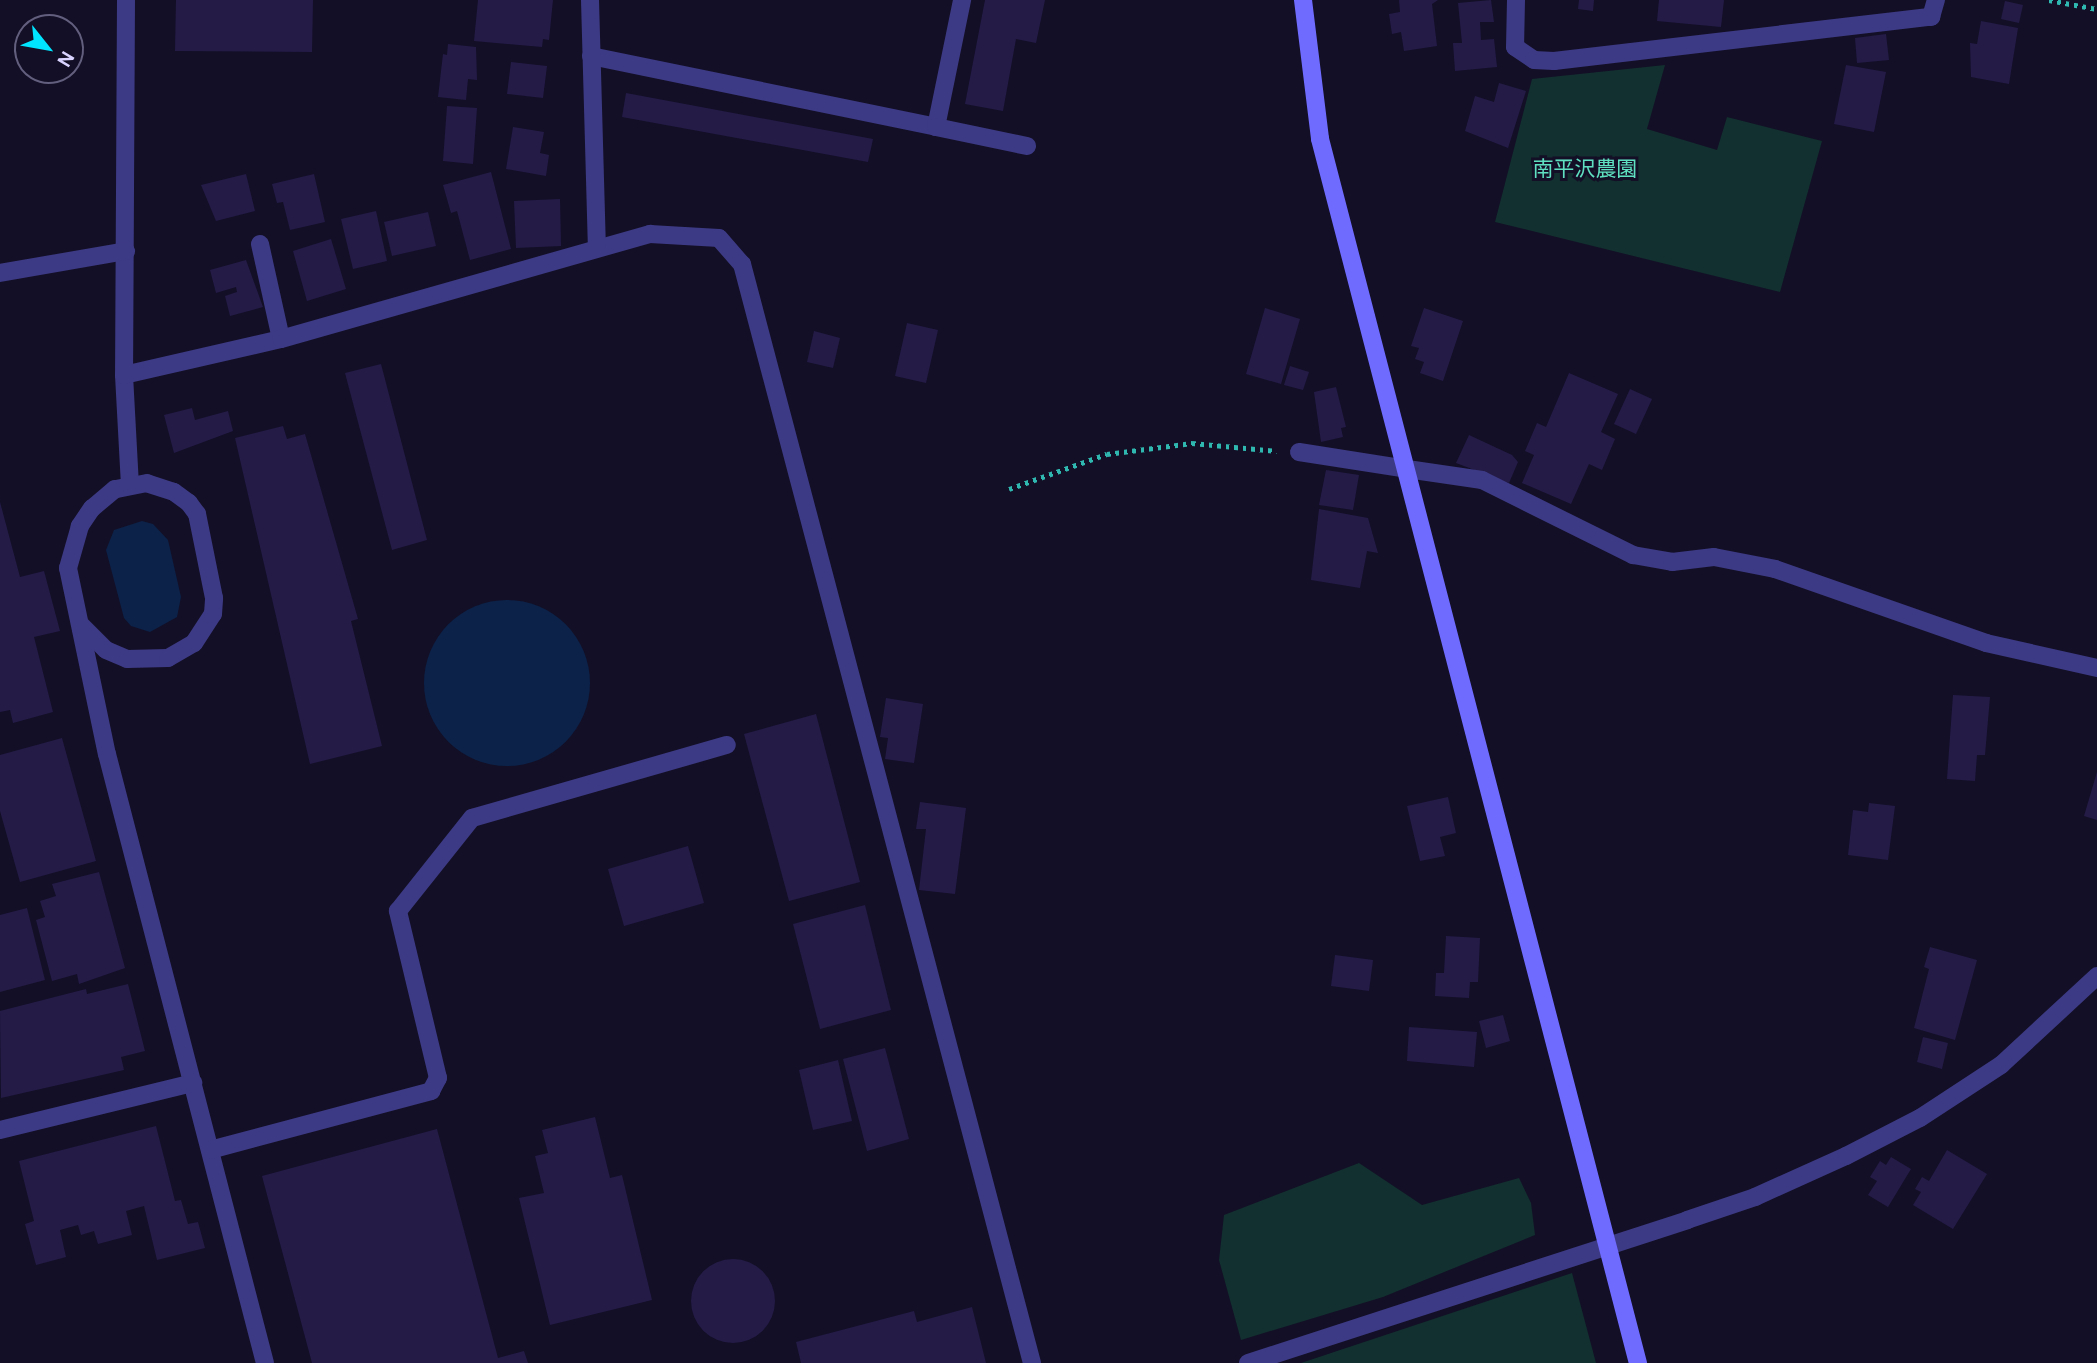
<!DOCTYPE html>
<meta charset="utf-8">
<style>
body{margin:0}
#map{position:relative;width:2097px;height:1363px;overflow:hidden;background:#130f26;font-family:"DM Sans","Noto Sans JP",sans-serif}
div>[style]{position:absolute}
.green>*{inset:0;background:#12302f}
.water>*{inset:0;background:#0c2248}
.round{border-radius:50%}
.building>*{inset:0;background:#241b47}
.path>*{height:4.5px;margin-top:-2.25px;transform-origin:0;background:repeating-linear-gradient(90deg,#2fb8b0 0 3.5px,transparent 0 8.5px)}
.lane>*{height:18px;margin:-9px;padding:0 9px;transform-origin:9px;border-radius:9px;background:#3d3a85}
.street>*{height:18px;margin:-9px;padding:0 9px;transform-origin:9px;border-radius:9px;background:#3d3a85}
.secondary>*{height:18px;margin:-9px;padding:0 9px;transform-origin:9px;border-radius:9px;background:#6f6bff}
span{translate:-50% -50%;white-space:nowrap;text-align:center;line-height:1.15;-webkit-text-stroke:6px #130f26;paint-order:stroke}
.park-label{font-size:21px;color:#5fe0c0}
.north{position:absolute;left:14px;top:14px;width:70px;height:70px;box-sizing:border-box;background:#130f26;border:2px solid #625e7d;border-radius:50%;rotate:121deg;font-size:19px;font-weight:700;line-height:28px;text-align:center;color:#d9d4ff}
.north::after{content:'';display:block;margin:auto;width:24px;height:32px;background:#00e5ff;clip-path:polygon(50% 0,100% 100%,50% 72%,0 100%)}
</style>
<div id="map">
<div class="green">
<i style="clip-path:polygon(1665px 65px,1647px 129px,1717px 150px,1727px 117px,1822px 141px,1780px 292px,1495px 222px,1532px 79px)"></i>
<i style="clip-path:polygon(1359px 1163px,1422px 1205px,1519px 1178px,1531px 1203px,1535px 1235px,1383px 1297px,1241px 1340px,1219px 1260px,1224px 1215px)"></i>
<i style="clip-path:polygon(1572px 1273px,1596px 1363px,1301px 1363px)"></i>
</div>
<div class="water">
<i style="clip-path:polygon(142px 521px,153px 524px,168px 540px,181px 597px,177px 617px,150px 632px,131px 626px,124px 618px,106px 550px,114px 530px)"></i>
<i class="round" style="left:424px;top:600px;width:166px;height:166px"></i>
</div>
<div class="building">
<i style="clip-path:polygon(176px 0,313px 0,312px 52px,175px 51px)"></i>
<i style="clip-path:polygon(478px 0,553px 0,549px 40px,543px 39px,542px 47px,474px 41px)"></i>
<i style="clip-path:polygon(985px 0,1045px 0,1036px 43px,1016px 39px,1003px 111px,965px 104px)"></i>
<i style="clip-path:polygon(1399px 0,1438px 0,1432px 4px,1437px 46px,1404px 51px,1401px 32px,1392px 34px,1389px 14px,1400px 12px)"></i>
<i style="clip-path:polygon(1491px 0,1494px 22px,1480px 22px,1481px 40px,1494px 39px,1497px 67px,1455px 71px,1453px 43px,1462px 43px,1458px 3px)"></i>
<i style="clip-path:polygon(1579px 0,1594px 0,1593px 11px,1578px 9px)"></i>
<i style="clip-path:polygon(1659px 0,1724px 0,1721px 27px,1657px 21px)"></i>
<i style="clip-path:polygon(2005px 1px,2023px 5px,2019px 23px,2001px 19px)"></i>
<i style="clip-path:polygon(1981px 21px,2018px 28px,2009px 84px,1971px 77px,1970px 43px,1977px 44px)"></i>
<i style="clip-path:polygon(1886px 34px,1889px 60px,1857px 63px,1855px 38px)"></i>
<i style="clip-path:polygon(448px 44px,476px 47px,477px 80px,468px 79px,466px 100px,438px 97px,443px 54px,447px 55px)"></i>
<i style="clip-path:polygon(511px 62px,547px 66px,543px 98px,507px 94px)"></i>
<i style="clip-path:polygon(1846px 65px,1886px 72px,1874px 132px,1834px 124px)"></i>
<i style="clip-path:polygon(1499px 83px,1526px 91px,1508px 148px,1465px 131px,1475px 96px,1494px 102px)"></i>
<i style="clip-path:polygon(626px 93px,873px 139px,868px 162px,622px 117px)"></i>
<i style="clip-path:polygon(447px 106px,477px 108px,473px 164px,443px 161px)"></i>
<i style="clip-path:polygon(513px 127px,544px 132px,540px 153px,549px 155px,546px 176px,506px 169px)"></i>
<i style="clip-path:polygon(491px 172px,511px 249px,470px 260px,457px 211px,451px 213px,443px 185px)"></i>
<i style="clip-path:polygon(246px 174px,255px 211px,216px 221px,201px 185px)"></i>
<i style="clip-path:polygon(314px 174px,325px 222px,290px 230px,283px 202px,277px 203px,272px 184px)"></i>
<i style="clip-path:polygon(560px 199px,561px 246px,516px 248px,514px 201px)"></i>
<i style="clip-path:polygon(376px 211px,387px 261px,353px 269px,341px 219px)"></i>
<i style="clip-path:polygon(428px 212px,436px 246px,392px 256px,384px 222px)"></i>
<i style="clip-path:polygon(331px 239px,346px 289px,307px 301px,293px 251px)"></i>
<i style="clip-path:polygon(246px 260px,263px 307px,230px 316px,225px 296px,237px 292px,236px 287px,216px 293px,210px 270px)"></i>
<i style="clip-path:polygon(1265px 308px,1300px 319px,1281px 384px,1246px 374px)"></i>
<i style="clip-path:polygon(1424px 308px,1463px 321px,1443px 381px,1420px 373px,1424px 362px,1415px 359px,1419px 348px,1411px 346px)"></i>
<i style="clip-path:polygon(907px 323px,938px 330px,926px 383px,895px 376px)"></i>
<i style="clip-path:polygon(814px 331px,840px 338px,833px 368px,807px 362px)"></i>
<i style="clip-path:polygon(381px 364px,427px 540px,392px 550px,345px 373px)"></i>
<i style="clip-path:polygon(1290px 366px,1309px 372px,1303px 390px,1284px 385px)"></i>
<i style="clip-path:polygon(1569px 373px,1618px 394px,1601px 432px,1615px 439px,1602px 470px,1589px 464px,1571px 504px,1522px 483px,1534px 455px,1525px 451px,1537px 423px,1546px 427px)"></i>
<i style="clip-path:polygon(1336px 387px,1346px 427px,1341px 428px,1343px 437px,1321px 442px,1314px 392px)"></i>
<i style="clip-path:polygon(1630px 389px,1652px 399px,1636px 434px,1614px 424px)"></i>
<i style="clip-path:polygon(192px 408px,195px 420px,228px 411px,233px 431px,174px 453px,164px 415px)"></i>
<i style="clip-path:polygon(283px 426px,287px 439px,305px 434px,358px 619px,351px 621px,382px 746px,310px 764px,235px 438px)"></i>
<i style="clip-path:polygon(1469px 435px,1512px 455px,1518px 462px,1509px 483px,1456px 463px)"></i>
<i style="clip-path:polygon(1326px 470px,1359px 475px,1353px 510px,1319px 505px)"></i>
<i style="clip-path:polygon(0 502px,20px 577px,44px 571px,60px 631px,34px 637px,53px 712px,13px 723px,10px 710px,0 712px)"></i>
<i style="clip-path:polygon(1319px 509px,1368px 518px,1378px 553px,1367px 551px,1360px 588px,1311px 580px)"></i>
<i style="clip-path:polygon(1953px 695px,1990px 697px,1985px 755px,1977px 755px,1975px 781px,1947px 779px)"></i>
<i style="clip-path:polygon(886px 698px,923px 704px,914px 763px,885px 759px,888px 738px,880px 737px)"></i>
<i style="clip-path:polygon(816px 714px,860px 882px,789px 901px,744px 734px)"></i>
<i style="clip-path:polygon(62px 738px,96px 861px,20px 882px,0 811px,0 755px)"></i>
<i style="clip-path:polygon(2097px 772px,2097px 820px,2084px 816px)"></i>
<i style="clip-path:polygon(1448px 797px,1456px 833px,1440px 837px,1445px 856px,1420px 861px,1407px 806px)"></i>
<i style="clip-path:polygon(920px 802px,966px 808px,955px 894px,919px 890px,926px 829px,916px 829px)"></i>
<i style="clip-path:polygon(1869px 803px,1895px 806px,1888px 860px,1848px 855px,1853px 810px,1868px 812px)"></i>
<i style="clip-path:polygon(688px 846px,704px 903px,624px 926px,608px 869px)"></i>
<i style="clip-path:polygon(99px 872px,125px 968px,79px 984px,77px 974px,52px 981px,36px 920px,45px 917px,40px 901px,56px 896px,52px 884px)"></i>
<i style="clip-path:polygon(865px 905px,891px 1010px,820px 1029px,793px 924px)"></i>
<i style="clip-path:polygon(27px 908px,45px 980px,0 992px,0 915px)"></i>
<i style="clip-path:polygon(1446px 936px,1480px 938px,1478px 982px,1470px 982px,1469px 998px,1435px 996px,1436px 973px,1444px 973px)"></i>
<i style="clip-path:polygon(1930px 947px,1977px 960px,1955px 1040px,1914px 1028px,1929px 969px,1924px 967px)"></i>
<i style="clip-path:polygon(1335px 955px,1373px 960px,1369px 991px,1331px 986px)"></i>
<i style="clip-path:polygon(128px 984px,145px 1051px,121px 1057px,124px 1070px,1px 1098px,0 1011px,86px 989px,87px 994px)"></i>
<i style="clip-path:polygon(1503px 1015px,1510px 1041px,1486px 1048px,1479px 1021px)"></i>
<i style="clip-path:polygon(1409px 1027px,1477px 1032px,1474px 1067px,1407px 1061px)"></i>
<i style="clip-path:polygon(1923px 1037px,1948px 1043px,1942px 1069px,1917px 1062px)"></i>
<i style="clip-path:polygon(885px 1048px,909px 1139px,867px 1151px,843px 1059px)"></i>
<i style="clip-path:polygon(838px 1060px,852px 1121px,813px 1130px,799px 1070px)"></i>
<i style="clip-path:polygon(595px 1117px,610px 1178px,622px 1175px,652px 1300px,550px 1325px,519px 1198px,544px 1193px,535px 1156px,548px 1153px,542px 1130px)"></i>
<i style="clip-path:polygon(156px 1126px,175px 1201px,181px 1200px,188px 1224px,198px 1222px,205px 1248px,157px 1260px,144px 1206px,126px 1211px,132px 1235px,98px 1244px,94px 1231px,81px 1235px,78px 1225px,60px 1230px,66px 1257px,36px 1265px,25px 1224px,34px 1221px,19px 1161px)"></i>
<i style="clip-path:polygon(437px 1129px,498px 1358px,524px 1351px,528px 1363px,312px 1363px,262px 1176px)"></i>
<i style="clip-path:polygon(1947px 1150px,1987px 1174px,1953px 1229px,1913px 1205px,1921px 1192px,1915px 1189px,1922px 1177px,1929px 1181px)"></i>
<i style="clip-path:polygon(1891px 1157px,1911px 1169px,1888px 1207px,1868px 1195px,1877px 1181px,1870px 1177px,1880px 1161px,1886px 1165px)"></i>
<i class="round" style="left:691px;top:1259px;width:84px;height:84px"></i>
<i style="clip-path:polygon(972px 1307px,986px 1363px,801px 1363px,796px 1342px,914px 1311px,917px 1322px)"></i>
</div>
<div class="path">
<i style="left:2049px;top:0;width:49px;rotate:10.6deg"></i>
<i style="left:1009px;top:489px;width:104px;rotate:-19.7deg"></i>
<i style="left:1107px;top:454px;width:86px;rotate:-7.4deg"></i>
<i style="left:1192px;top:443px;width:85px;rotate:5.4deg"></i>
</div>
<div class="lane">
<i style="left:591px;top:56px;width:352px;rotate:11.6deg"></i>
<i style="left:936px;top:127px;width:130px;rotate:-78.4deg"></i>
<i style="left:936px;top:127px;width:93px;rotate:11.8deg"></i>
<i style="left:260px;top:244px;width:97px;rotate:77.5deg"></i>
<i style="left:124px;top:375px;width:110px;rotate:86.9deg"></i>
<i style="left:1299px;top:452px;width:109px;rotate:8.9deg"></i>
<i style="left:81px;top:625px;width:35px;rotate:45deg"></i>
<i style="left:106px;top:650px;width:23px;rotate:23deg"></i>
<i style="left:127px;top:659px;width:41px;rotate:-1.4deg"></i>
<i style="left:168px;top:658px;width:30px;rotate:-30deg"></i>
<i style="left:194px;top:643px;width:35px;rotate:-57deg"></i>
<i style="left:213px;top:614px;width:16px;rotate:-86deg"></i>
<i style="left:214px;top:598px;width:86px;rotate:-101.4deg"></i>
<i style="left:197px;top:514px;width:14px;rotate:-126deg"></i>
<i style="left:189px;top:503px;width:19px;rotate:-144deg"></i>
<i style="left:174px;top:492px;width:28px;rotate:-162deg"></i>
<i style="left:147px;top:483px;width:33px;rotate:169deg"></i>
<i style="left:115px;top:489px;width:30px;rotate:140deg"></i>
<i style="left:92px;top:508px;width:22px;rotate:124deg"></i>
<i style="left:80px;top:526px;width:44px;rotate:105.9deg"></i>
<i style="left:68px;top:568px;width:190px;rotate:78.2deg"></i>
<i style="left:107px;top:754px;width:629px;rotate:75.46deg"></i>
<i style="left:0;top:1130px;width:199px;rotate:-13.7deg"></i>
<i style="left:210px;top:1150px;width:229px;rotate:-14.9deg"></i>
<i style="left:431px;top:1091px;width:15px;rotate:-62deg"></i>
<i style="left:438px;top:1078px;width:172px;rotate:-103.5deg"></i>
<i style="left:398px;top:911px;width:119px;rotate:-51.5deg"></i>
<i style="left:472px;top:818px;width:265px;rotate:-16deg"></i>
</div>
<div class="street">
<i style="left:126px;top:0;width:375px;rotate:90.3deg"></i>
<i style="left:124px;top:375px;width:161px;rotate:-12.9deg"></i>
<i style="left:281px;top:339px;width:384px;rotate:-15.9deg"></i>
<i style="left:650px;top:234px;width:69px;rotate:3.3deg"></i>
<i style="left:719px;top:238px;width:35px;rotate:49deg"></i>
<i style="left:742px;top:264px;width:1137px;rotate:75.22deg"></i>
<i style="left:590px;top:0;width:246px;rotate:88.4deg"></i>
<i style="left:1516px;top:0;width:47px;rotate:91.2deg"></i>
<i style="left:1515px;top:47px;width:23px;rotate:34deg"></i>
<i style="left:1534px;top:60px;width:20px;rotate:3deg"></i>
<i style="left:1554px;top:61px;width:380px;rotate:-6.7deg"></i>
<i style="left:1931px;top:17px;width:18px;rotate:-74deg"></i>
<i style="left:0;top:273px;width:128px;rotate:-9.9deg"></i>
<i style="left:1407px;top:469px;width:76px;rotate:8.3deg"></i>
<i style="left:1482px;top:480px;width:169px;rotate:26.4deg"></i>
<i style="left:1633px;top:555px;width:40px;rotate:10deg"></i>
<i style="left:1672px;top:562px;width:42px;rotate:-6.8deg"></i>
<i style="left:1714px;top:557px;width:62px;rotate:11.1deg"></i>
<i style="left:1775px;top:569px;width:224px;rotate:19.3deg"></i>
<i style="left:1986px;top:643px;width:114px;rotate:12.7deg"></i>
<i style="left:1248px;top:1363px;width:462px;rotate:-18deg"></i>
<i style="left:1687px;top:1220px;width:72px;rotate:-18.7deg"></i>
<i style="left:1755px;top:1197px;width:100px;rotate:-24.3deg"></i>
<i style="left:1846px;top:1156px;width:83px;rotate:-27.2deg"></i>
<i style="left:1920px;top:1118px;width:97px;rotate:-33.2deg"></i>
<i style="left:2001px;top:1065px;width:131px;rotate:-42.8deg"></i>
</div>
<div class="secondary">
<i style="left:1303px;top:0;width:140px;rotate:83deg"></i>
<i style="left:1320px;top:139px;width:1265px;rotate:75.44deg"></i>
</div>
<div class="park-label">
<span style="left:1585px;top:169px">南平沢農園</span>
</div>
<div class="north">N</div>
</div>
